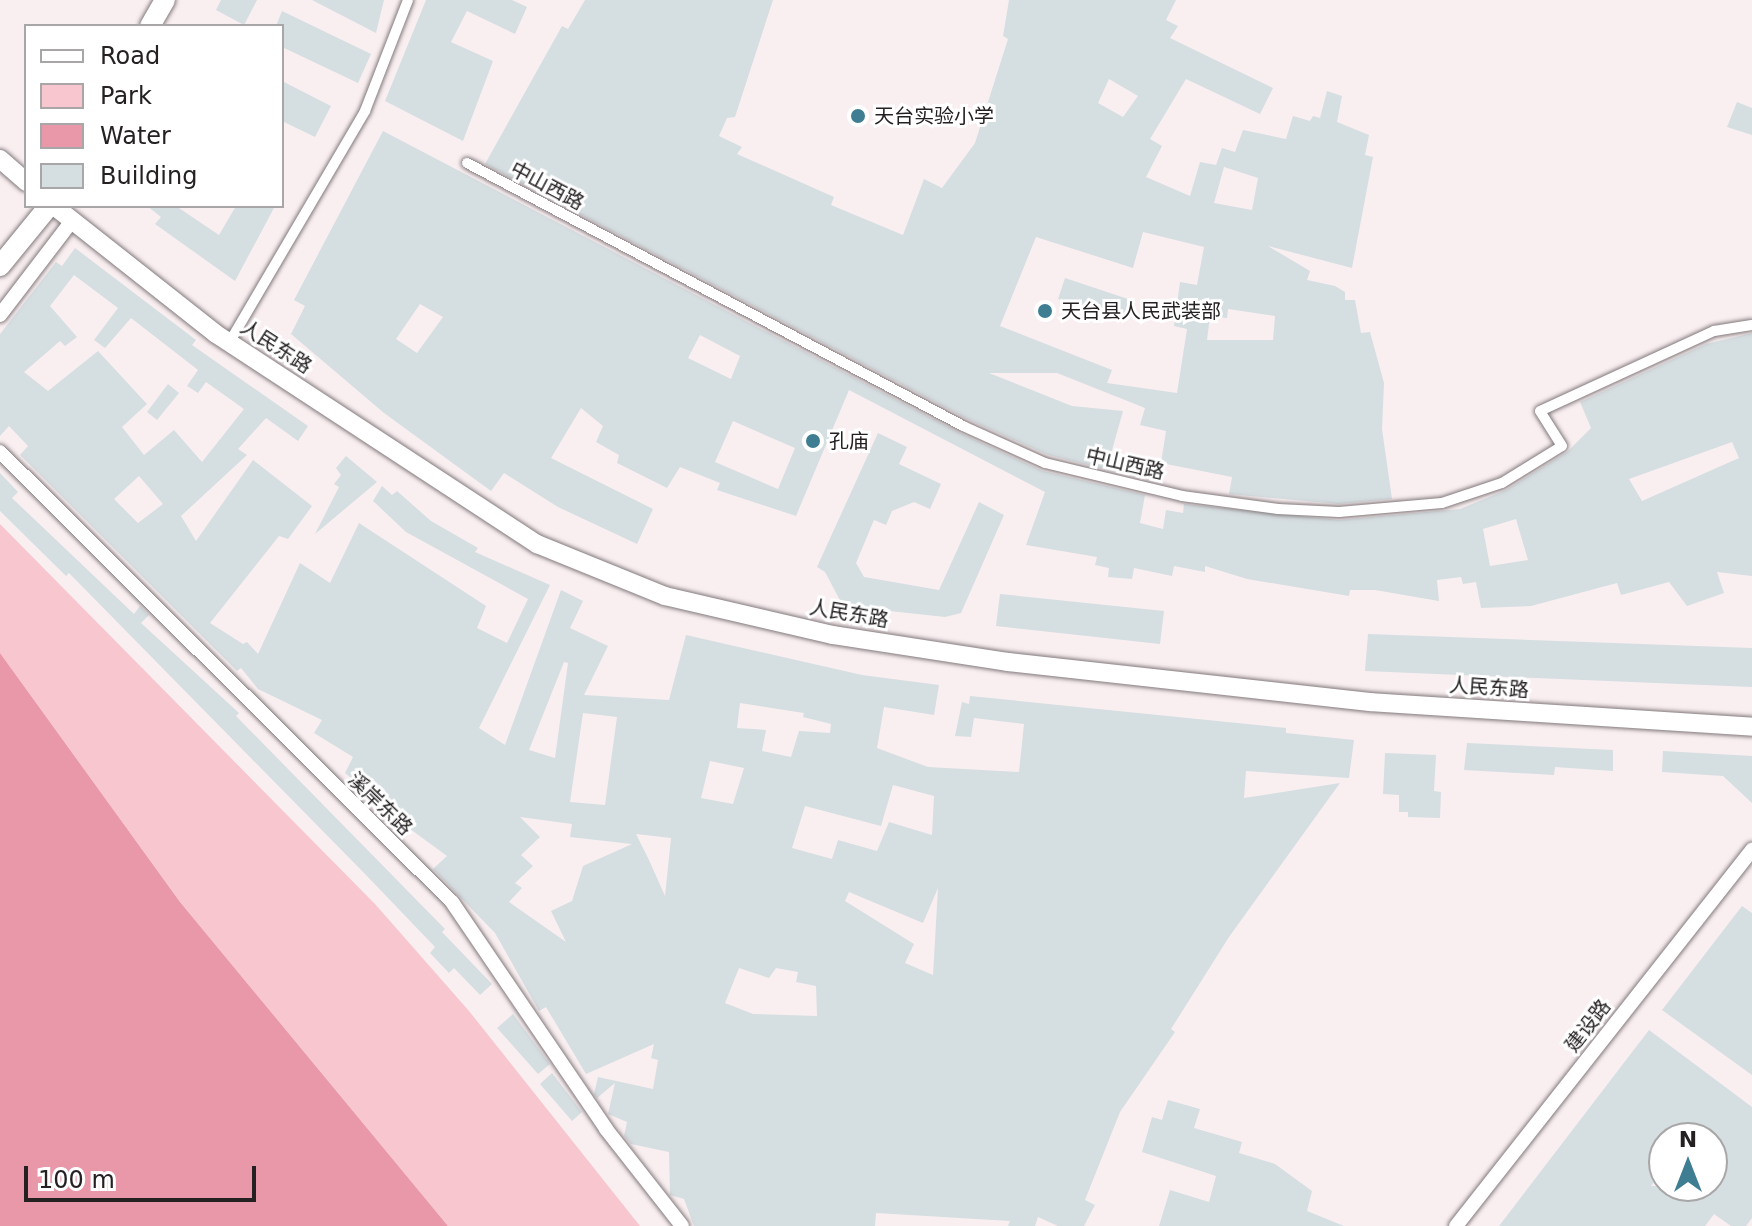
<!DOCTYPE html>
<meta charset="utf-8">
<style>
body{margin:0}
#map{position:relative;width:1752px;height:1226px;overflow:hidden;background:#f9eff1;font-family:"DejaVu Sans","Noto Sans SC",sans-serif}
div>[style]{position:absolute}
.green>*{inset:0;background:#f7c6cf}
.water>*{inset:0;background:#e898a8}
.building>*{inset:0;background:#d5dee1}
.roads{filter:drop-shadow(0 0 2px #82797b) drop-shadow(0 0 2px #82797b)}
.pedestrian>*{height:10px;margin:-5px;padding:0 5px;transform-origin:5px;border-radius:5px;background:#fff}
.minor>*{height:14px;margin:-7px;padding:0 7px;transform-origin:7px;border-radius:7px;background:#fff}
.secondary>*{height:18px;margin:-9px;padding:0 9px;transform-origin:9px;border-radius:9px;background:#fff}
.primary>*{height:20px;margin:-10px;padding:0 10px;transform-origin:10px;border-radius:10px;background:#fff}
.dots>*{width:22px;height:22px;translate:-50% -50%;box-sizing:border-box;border:4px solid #fff;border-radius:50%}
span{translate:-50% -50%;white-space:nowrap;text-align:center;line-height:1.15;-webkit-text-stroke:6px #fff;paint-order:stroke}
.poi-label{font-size:20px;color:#252122}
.left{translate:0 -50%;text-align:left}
.street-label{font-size:20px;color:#252122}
.legend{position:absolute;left:24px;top:24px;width:260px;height:184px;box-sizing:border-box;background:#fff;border:2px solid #a8a6a7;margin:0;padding:10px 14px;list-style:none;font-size:24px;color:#252122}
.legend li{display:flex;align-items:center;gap:16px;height:40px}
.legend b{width:40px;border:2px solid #a8a6a7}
.north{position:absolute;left:1648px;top:1122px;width:80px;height:80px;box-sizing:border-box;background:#fff;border:2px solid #a8a6a7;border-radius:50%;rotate:0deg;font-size:22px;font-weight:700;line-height:32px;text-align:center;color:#252122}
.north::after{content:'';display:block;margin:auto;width:28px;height:36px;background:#3e7d92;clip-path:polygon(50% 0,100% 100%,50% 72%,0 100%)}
.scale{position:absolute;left:24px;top:1166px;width:232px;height:36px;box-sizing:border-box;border:4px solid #252122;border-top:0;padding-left:10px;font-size:24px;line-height:28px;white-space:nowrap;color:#252122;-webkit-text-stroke:6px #fff;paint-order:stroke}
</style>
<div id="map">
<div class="green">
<i style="clip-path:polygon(0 524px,375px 904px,469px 1011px,640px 1226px,448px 1226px,180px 902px,0 653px)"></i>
</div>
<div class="water">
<i style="clip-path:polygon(0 653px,180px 902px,448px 1226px,0 1226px)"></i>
</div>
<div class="building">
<i style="clip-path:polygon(221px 0,257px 0,244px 25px,216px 10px)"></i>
<i style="clip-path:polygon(312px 0,384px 0,376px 33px)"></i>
<i style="clip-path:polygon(426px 0,512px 0,527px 7px,515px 34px,467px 11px,451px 42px,493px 61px,463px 141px,385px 101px)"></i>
<i style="clip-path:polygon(evenodd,585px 0,773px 0,735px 117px,727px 118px,719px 136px,742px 147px,737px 154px,834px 197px,831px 205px,903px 235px,924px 179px,942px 188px,975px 143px,1008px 39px,1003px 36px,1009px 0,1176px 0,1166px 20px,1178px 26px,1170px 38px,1273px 88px,1260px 114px,1186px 79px,1150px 139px,1162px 146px,1146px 177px,1190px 196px,1200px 162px,1216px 165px,1222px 148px,1235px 152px,1243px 130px,1286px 139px,1293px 116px,1310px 121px,1313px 116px,1320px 118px,1327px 91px,1342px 96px,1337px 122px,1369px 135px,1365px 155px,1373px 157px,1352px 268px,1268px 246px,1310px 271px,1307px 280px,1335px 286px,1345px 292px,1345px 300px,1355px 300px,1361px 333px,1370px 332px,1384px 383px,1382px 429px,1392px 499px,1339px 504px,1229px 494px,1232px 477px,1161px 463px,1166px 431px,1140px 425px,1145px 408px,1057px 373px,989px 373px,1072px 406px,1123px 411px,1109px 461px,1142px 469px,1140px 478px,1048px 455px,967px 419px,485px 164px,562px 26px,568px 29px,585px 0,1109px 79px,1138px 96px,1123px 117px,1098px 103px,1109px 79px,585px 0,1224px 167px,1258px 178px,1252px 210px,1214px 203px,1224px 167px,585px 0,1143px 232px,1204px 247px,1197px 285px,1180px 282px,1174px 326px,1187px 329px,1177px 393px,1107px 383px,1112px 370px,1000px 326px,1036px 237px,1133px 268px,1143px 232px,585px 0,1228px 309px,1275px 316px,1273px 340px,1207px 340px,1210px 316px,1227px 318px,1228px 309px)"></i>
<i style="clip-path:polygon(282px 11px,371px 54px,358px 83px,282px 47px,282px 26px,276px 26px)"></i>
<i style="clip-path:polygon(282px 81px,331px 106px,315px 137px,282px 121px)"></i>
<i style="clip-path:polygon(1737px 102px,1752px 108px,1752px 135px,1727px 127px)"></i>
<i style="clip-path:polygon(evenodd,383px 131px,960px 433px,1043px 471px,1145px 495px,1140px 523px,1163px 529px,1166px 510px,1183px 513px,1184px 504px,1339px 520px,1460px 509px,1506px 490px,1567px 452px,1591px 428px,1580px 402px,1706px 344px,1752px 333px,1752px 576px,1717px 572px,1724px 593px,1687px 606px,1669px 582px,1621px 595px,1617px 583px,1531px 606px,1481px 608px,1476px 582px,1463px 584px,1461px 577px,1437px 580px,1439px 601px,1375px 590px,1350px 590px,1349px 596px,1247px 579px,1205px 566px,1205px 572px,1174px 566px,1172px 576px,1134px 568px,1132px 579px,1108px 577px,1109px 568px,1095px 565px,1097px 557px,1026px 545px,1045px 492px,849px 390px,796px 516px,717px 490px,720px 483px,680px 467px,667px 488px,617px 463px,619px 455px,596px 442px,603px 426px,581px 408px,551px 458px,653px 509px,637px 544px,558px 507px,504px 473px,491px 491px,384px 413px,291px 334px,305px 306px,294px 300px,383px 131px,420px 304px,443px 317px,417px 353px,396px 339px,420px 304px,383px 131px,700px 335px,740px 356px,731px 379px,688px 358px,700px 335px,383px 131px,733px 421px,795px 448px,778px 489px,715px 462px,733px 421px,383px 131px,1732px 442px,1739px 458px,1642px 501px,1629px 479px,1732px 442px,383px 131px,1516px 519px,1528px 560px,1490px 566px,1483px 529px,1516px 519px)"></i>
<i style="clip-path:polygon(147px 206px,176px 206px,219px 235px,236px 206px,275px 206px,235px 281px,155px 224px,161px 217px)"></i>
<i style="clip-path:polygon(evenodd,75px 248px,196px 340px,192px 345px,308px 426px,298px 441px,266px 418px,238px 449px,247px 455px,181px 516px,196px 541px,253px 460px,312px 506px,288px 539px,279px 536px,210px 623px,243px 644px,247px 642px,258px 654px,300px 563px,330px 583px,359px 523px,486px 606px,477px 628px,507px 643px,528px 599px,406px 532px,373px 501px,382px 486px,392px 495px,397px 491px,431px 521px,478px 548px,475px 552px,550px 585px,479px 728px,505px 745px,561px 590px,583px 601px,570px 628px,608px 646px,584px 695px,669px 700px,686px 635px,862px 675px,939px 685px,934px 715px,884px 707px,877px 748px,928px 767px,1019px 772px,1024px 724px,974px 718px,971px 737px,955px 736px,962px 702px,969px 704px,970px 696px,1286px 728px,1286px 733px,1354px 740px,1349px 778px,1246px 771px,1244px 798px,1340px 783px,1229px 937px,1171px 1029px,1175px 1032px,1120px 1112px,1085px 1200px,1095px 1205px,1084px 1226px,1058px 1226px,1038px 1217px,1035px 1226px,1008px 1226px,1010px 1221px,876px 1213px,875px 1226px,694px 1226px,684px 1199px,670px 1195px,669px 1152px,631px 1144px,624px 1136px,627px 1122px,608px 1114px,615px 1083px,597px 1098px,594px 1094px,598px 1077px,653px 1089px,658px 1060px,651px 1058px,654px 1044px,586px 1074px,546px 1007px,539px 1011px,495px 933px,433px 869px,447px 856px,365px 796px,367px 791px,345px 773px,353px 757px,314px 733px,322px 720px,258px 689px,241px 668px,237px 671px,20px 455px,28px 446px,9px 426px,0 436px,0 334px,56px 262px,62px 266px,75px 248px,74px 275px,118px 308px,94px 340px,105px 348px,131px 318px,198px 370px,187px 386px,198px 393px,206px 382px,244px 409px,202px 462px,174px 430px,144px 455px,122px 427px,147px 404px,98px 351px,48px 391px,24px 372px,60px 341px,65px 346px,77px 337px,50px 306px,74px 275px,75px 248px,139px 476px,163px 504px,138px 523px,114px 499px,139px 476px,75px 248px,564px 662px,568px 663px,555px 758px,529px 750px,564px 662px,75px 248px,740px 703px,804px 713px,803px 717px,831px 724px,830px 733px,799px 731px,791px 757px,762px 751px,766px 730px,737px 728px,740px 703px,75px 248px,583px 713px,617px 717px,605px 805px,570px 802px,583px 713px,75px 248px,710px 761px,744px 768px,733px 804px,701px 798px,710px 761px,75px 248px,893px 785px,934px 796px,932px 835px,889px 822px,877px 851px,838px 840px,832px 859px,792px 848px,805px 806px,881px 826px,893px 785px,75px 248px,520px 817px,572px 824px,570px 837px,632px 844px,583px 866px,572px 901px,551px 911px,566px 942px,509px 902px,522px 888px,515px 883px,533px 866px,521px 855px,540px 837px,520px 817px,75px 248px,636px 834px,671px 838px,665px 896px,649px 860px,636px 834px,75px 248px,938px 888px,933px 975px,905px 963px,914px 944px,845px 901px,849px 892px,923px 923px,938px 888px,75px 248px,739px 968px,769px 978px,776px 968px,798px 972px,796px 982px,816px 986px,817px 1016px,753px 1014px,725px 1003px,739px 968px)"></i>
<i style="clip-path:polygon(1065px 278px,1131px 300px,1124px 321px,1058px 299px)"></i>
<i style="clip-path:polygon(168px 384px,179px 393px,157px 420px,147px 412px)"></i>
<i style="clip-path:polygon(878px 433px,907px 447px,899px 464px,941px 484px,930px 509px,914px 502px,892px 511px,886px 525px,874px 520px,856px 563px,864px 577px,939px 590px,979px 502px,1004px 515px,961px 613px,945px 617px,843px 606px,825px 572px,817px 567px)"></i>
<i style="clip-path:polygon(346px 456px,377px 482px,315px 534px,339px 487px,334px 484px,341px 475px,336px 468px)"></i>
<i style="clip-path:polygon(0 473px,18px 492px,12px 498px,134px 614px,140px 606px,149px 615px,141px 623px,239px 713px,236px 716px,445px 929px,442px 932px,492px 984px,480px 995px,454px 968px,449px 973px,430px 953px,435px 947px,367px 876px,69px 573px,66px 576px,0 511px)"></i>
<i style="clip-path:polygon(1000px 594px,1164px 611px,1160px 644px,996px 626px)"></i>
<i style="clip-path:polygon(1368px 634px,1752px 648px,1752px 687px,1365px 671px)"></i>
<i style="clip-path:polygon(1467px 743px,1613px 750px,1613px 771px,1555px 767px,1554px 775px,1464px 770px)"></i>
<i style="clip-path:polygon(1663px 751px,1752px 756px,1752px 803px,1723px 776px,1662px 772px)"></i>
<i style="clip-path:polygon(1385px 753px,1436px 755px,1434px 791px,1441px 792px,1440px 818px,1408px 817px,1408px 812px,1399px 812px,1399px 795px,1383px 794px)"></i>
<i style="clip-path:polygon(1742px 906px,1752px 913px,1752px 1075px,1662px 1010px)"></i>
<i style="clip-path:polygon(513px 1014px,550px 1064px,538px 1074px,497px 1028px)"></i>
<i style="clip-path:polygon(evenodd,1649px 1030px,1752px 1107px,1752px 1218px,1746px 1226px,1731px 1226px,1714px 1214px,1705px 1226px,1499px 1226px,1649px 1030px,1664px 1138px,1712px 1138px,1712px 1186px,1651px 1186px,1664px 1169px,1664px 1138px)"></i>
<i style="clip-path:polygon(552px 1073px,582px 1112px,572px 1121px,540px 1084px)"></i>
<i style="clip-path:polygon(1168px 1100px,1200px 1109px,1194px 1128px,1242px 1142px,1239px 1153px,1275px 1164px,1312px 1191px,1307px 1211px,1344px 1226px,1159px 1226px,1170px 1190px,1209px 1202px,1216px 1176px,1142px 1152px,1152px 1117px,1162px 1120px)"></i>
</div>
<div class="roads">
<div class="pedestrian">
<i style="left:467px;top:163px;width:561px;rotate:27.93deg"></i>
<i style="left:963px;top:426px;width:90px;rotate:24.3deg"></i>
<i style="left:1045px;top:463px;width:141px;rotate:13.5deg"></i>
<i style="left:1182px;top:496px;width:97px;rotate:7.7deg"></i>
<i style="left:1278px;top:509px;width:61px;rotate:2.8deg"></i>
<i style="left:1339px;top:512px;width:103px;rotate:-5deg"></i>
<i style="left:1442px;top:503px;width:63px;rotate:-18.4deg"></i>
<i style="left:1502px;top:483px;width:70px;rotate:-31.7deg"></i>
<i style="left:1562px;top:446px;width:41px;rotate:-122.2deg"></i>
<i style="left:1540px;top:411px;width:192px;rotate:-24.7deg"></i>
<i style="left:1714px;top:331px;width:38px;rotate:-9deg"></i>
<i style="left:229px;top:343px;width:269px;rotate:-59.6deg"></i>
<i style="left:365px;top:111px;width:119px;rotate:-68.8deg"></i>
</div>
<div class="minor">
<i style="left:0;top:315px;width:117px;rotate:-52.6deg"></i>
<i style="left:0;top:452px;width:638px;rotate:44.87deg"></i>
<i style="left:452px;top:902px;width:274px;rotate:55.8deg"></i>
<i style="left:606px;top:1129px;width:123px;rotate:51.9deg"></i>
<i style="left:1456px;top:1226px;width:479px;rotate:-51.8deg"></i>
</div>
<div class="secondary">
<i style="left:0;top:159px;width:35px;rotate:41deg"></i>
<i style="left:54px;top:206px;width:206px;rotate:38.3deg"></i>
<i style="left:216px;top:334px;width:384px;rotate:33.2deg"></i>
<i style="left:537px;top:544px;width:138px;rotate:22.1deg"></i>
<i style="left:665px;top:596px;width:172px;rotate:13.1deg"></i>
<i style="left:833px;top:635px;width:177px;rotate:8.8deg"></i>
<i style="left:1008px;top:662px;width:364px;rotate:6.3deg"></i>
<i style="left:1370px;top:702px;width:383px;rotate:3.7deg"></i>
</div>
<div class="primary">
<i style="left:150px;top:26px;width:30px;rotate:-60deg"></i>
<i style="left:0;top:266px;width:77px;rotate:-50.8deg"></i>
</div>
</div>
<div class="dots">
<i style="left:858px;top:116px;background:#3e7d92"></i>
<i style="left:1045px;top:311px;background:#3e7d92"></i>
<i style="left:813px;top:441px;background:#3e7d92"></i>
</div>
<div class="poi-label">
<span class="left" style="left:874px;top:116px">天台实验小学</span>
<span class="left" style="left:1061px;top:311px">天台县人民武装部</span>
<span class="left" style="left:829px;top:441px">孔庙</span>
</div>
<div class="street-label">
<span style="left:547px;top:186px;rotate:28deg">中山西路</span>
<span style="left:276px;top:347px;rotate:33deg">人民东路</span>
<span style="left:1125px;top:464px;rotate:13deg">中山西路</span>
<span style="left:849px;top:614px;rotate:10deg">人民东路</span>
<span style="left:1489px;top:688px;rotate:4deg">人民东路</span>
<span style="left:380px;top:804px;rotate:44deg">溪岸东路</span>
<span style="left:1588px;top:1026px;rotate:-52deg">建设路</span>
</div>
<ul class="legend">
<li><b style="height:10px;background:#fff"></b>Road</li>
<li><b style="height:22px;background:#f7c6cf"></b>Park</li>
<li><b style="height:22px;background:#e898a8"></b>Water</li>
<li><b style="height:22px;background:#d5dee1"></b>Building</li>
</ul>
<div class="north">N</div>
<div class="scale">100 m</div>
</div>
